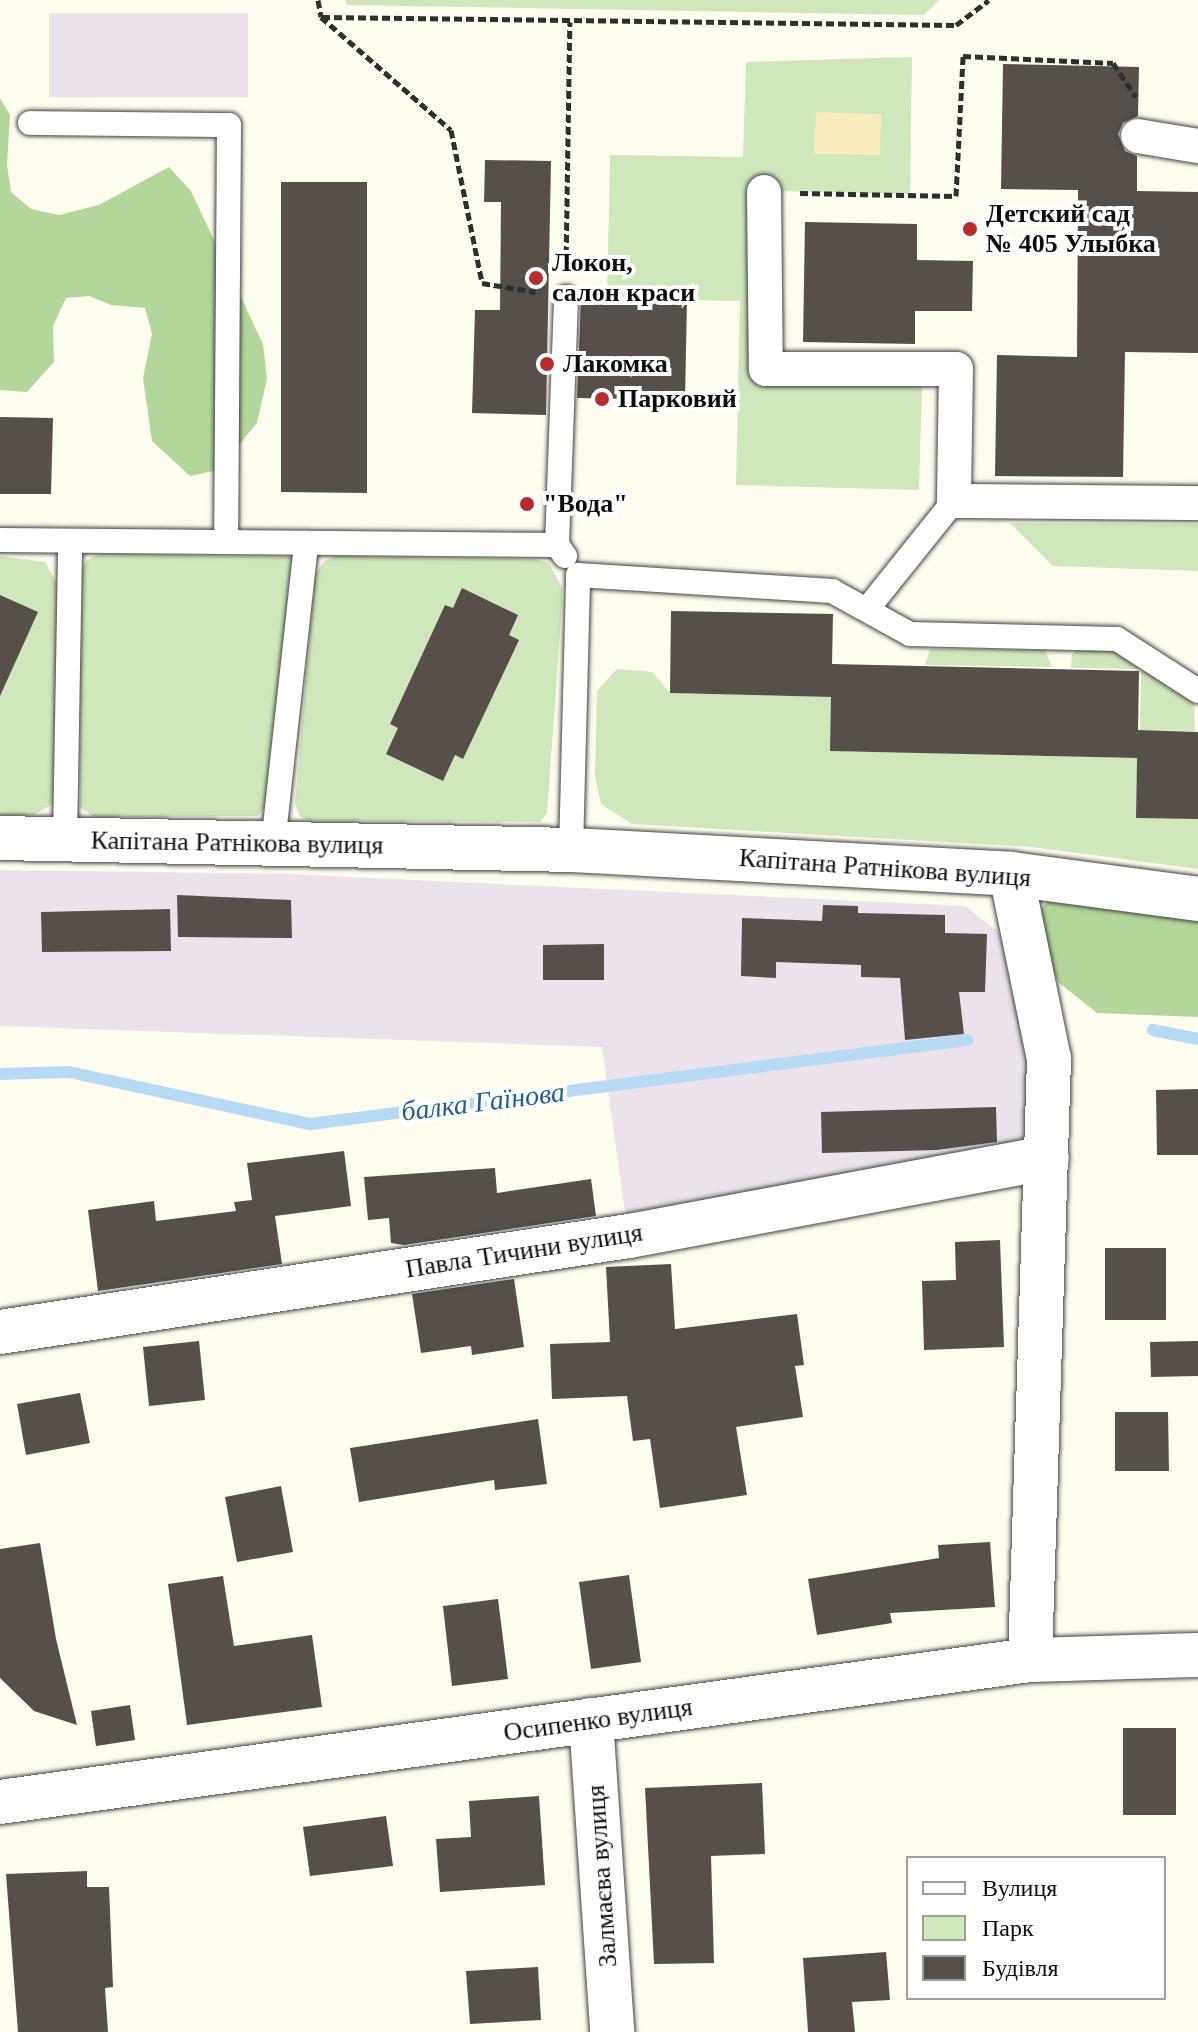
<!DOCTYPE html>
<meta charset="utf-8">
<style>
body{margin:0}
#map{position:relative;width:1198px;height:2032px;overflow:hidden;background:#fefcef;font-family:"Times New Roman",serif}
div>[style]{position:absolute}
.industrial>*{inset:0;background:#ebe2ec}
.green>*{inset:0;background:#cfe7ba}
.forest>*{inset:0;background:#b3d79a}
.sand>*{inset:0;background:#f8edbd}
.stream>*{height:12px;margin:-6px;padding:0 6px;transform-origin:6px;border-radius:6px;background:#b6daf3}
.building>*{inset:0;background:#564f4a}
.path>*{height:5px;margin-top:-2.5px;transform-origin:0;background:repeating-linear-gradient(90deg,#2f2f2f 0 8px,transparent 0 12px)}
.roads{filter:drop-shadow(0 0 2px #404040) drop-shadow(0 0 2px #404040)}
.service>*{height:24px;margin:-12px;padding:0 12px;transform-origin:12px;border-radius:12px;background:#fff}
.pedestrian>*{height:34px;margin:-17px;padding:0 17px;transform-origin:17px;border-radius:17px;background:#fff}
.minor>*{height:44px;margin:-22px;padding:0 22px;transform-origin:22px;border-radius:22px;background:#fff}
.dots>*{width:22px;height:22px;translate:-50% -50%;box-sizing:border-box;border:4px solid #fff;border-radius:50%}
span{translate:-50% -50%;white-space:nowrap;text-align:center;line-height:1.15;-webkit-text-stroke:8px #fff;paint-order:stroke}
.poi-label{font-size:26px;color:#0d0d0d;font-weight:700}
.left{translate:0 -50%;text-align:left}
.street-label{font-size:26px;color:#0d0d0d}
.water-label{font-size:28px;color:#1c5d99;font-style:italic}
.legend{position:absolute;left:906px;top:1856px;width:260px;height:144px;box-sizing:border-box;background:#fff;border:2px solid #9e9e9e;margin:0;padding:10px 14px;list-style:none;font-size:24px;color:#0d0d0d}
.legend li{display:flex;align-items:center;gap:16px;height:40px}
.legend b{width:40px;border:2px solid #9e9e9e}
</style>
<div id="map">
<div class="industrial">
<i style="clip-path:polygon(49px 13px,248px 13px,248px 97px,49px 97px)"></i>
<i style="clip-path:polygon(0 870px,286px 874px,965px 906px,1000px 933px,1023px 986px,1038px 1051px,1021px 1148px,627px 1226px,602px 1047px,0 1026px)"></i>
</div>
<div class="green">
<i style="clip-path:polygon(345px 0,939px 0,924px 15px,347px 5px)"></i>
<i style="clip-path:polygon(912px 57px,910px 194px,776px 191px,772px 380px,922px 384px,919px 490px,736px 485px,740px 301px,607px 298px,610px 155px,743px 157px,746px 62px)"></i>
<i style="clip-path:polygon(1010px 523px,1198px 524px,1198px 571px,1053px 566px)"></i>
<i style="clip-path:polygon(100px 554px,292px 557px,265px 808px,258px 816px,94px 817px,80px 807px,79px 574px,87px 560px)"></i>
<i style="clip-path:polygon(0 556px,45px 562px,58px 585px,53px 804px,33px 815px,0 815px)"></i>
<i style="clip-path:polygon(337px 556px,535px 559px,549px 563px,562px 588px,562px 605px,547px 813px,540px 822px,310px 821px,300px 816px,295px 804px,315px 575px,324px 561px)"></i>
<i style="clip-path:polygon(930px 649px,1045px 650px,1052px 667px,925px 665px)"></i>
<i style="clip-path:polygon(1079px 649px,1122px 649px,1194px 697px,1195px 731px,1140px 730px,1141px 669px,1071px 668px,1072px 654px)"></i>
<i style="clip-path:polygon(617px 669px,652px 672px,670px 693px,831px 697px,831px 751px,1137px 758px,1136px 818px,1198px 819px,1198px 869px,1032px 847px,632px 824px,601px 804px,595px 777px,597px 691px)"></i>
</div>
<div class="forest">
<i style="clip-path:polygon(0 98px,10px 115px,7px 165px,11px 192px,31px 209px,59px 215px,99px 205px,169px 167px,191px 191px,263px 344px,267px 379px,257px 423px,218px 470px,190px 476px,152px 441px,143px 378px,152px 334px,145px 308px,111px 305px,89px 296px,66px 298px,53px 326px,54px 362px,27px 392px,0 390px)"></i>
<i style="clip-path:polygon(1051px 898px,1198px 920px,1198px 1017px,1097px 1013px,1058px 982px,1038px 935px,1041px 909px)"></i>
</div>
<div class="sand">
<i style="clip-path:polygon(816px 112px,881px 114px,880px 155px,814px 154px)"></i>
</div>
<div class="stream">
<i style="left:1153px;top:1030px;width:46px;rotate:11.3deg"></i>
<i style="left:0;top:1074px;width:69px;rotate:-1.7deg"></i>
<i style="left:69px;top:1072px;width:247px;rotate:12.2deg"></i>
<i style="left:310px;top:1124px;width:663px;rotate:-7.28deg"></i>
</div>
<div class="building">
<i style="clip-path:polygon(1003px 64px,1139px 67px,1138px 116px,1123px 123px,1118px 134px,1125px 151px,1137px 156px,1137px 191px,1198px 192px,1198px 353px,1125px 352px,1123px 477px,995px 476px,997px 355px,1077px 357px,1078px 190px,1001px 189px)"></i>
<i style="clip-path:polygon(485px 160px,551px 161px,546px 415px,472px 413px,475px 310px,500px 310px,501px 202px,484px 202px)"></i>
<i style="clip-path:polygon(281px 182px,367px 182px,367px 493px,281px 492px)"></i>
<i style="clip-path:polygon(805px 222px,917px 224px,917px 260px,973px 261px,972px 311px,915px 311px,915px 344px,803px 342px)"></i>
<i style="clip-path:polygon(581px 297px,687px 299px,685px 400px,577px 398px)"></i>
<i style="clip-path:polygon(0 417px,53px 418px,51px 494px,0 494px)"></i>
<i style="clip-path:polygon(462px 588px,518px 615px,509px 635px,519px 640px,463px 759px,455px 755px,443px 781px,386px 754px,398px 728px,390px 724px,445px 605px,453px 608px)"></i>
<i style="clip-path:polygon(0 595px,38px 612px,0 696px)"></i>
<i style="clip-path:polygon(671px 611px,833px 614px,832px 664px,1139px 671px,1138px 730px,1198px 732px,1198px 819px,1136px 818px,1137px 758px,830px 751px,831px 697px,670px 693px)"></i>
<i style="clip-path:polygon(177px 895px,291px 900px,292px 938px,178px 937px)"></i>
<i style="clip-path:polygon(823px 905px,858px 906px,858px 913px,945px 915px,945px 933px,987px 934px,985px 992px,959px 992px,964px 1034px,905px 1040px,900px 978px,861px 977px,861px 965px,776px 962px,776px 978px,741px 976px,742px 918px,822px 921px)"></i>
<i style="clip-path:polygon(170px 909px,171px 951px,42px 952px,41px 912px)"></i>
<i style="clip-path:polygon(604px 944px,604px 980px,543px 980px,543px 945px)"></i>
<i style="clip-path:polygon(1198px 1089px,1198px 1155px,1157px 1155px,1156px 1090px)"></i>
<i style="clip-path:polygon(996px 1107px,997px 1142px,937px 1150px,822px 1153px,821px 1112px)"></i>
<i style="clip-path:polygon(344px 1151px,351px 1206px,275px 1216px,282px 1264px,98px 1291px,88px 1210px,154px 1201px,156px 1221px,236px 1211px,234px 1202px,252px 1200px,247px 1163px)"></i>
<i style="clip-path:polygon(495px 1168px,497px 1193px,591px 1179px,596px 1216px,404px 1245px,391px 1243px,389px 1218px,368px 1220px,364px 1177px)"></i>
<i style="clip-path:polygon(1000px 1240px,1004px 1347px,924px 1350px,922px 1281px,956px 1280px,955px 1242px)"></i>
<i style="clip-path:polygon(1105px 1248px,1166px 1248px,1166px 1320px,1105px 1320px)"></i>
<i style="clip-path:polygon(671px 1264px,675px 1329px,797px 1314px,804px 1365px,795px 1366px,803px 1417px,736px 1427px,747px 1495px,660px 1508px,650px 1439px,633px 1441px,627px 1396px,552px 1399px,550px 1344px,610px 1342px,606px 1267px)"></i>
<i style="clip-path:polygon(514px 1279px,524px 1347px,472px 1355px,471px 1346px,421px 1353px,412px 1294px)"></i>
<i style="clip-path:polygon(199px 1341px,205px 1400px,149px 1406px,143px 1347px)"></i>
<i style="clip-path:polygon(1198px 1341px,1198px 1376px,1151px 1377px,1150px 1342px)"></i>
<i style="clip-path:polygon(80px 1393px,90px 1443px,26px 1455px,17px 1404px)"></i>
<i style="clip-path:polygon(1115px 1412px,1168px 1412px,1169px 1471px,1115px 1471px)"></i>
<i style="clip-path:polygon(538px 1419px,547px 1484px,495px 1490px,494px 1480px,359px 1502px,350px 1448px)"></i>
<i style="clip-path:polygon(281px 1486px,293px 1552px,237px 1562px,225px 1497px)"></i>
<i style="clip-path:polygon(990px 1542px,995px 1607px,890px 1613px,892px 1623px,817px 1635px,808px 1579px,939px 1558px,938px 1545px)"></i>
<i style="clip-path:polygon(40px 1543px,56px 1639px,77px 1725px,34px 1711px,0 1678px,0 1549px)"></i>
<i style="clip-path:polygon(629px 1575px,641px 1662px,591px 1669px,579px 1582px)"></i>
<i style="clip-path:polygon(223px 1576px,234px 1646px,312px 1635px,322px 1707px,187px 1725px,168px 1584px)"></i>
<i style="clip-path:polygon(498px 1599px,508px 1679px,452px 1686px,443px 1606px)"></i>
<i style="clip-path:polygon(130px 1705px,135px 1740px,96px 1746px,91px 1711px)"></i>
<i style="clip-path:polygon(1123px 1728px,1176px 1728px,1176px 1815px,1123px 1815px)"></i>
<i style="clip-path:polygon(762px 1783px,765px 1854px,711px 1856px,714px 1963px,654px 1964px,645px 1788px)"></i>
<i style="clip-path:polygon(539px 1796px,545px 1885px,440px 1892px,436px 1839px,471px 1837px,469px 1801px)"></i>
<i style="clip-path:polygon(386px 1816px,393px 1866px,310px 1876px,303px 1827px)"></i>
<i style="clip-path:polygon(87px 1871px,87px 1887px,109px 1887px,113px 1987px,105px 1988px,108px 2032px,18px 2032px,6px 1874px)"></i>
<i style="clip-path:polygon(886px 1952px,890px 2000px,852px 2002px,855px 2032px,808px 2032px,803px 1958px)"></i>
<i style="clip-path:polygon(538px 1967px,541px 2020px,470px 2024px,466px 1971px)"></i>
</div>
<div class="path">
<i style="left:318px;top:0;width:17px;rotate:80deg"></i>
<i style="left:321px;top:17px;width:172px;rotate:41deg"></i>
<i style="left:451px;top:130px;width:156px;rotate:78.5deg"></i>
<i style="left:482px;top:283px;width:54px;rotate:9.6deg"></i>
<i style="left:322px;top:17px;width:634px;rotate:0.72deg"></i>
<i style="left:956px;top:25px;width:41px;rotate:-37.1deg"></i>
<i style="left:800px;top:193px;width:156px;rotate:1.1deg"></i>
<i style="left:956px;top:196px;width:140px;rotate:-87.1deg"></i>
<i style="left:963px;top:56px;width:150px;rotate:2.7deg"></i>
<i style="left:1113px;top:63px;width:41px;rotate:55.9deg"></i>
<i style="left:566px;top:266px;width:244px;rotate:-89.1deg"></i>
</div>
<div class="roads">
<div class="service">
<i style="left:30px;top:123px;width:199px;rotate:0.6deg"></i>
<i style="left:229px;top:125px;width:416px;rotate:90.4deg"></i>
<i style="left:0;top:540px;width:557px;rotate:0.51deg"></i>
<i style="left:565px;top:556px;width:14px;rotate:-126deg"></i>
<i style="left:557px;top:545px;width:248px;rotate:-87.9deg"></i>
<i style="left:869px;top:607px;width:136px;rotate:-51.3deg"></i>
<i style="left:65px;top:839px;width:298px;rotate:-89deg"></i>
<i style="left:273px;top:844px;width:303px;rotate:-83.7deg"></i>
<i style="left:571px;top:850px;width:275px;rotate:-88.5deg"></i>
<i style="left:578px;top:575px;width:255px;rotate:3.6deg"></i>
<i style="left:832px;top:591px;width:89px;rotate:28.9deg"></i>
<i style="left:910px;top:634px;width:207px;rotate:1.4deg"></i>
<i style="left:1117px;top:639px;width:96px;rotate:32.7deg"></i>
</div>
<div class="pedestrian">
<i style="left:1138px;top:136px;width:61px;rotate:9.5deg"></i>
<i style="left:764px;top:192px;width:177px;rotate:89.4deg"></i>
<i style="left:766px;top:369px;width:190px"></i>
<i style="left:956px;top:369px;width:132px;rotate:90.9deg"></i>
<i style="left:954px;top:501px;width:244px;rotate:0.5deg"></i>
</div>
<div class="minor">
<i style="left:0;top:838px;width:571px;rotate:1.2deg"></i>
<i style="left:571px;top:850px;width:441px;rotate:3.1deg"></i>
<i style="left:1011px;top:874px;width:189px;rotate:7.6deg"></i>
<i style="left:1011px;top:874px;width:189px;rotate:78.4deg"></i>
<i style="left:1049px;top:1059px;width:601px;rotate:91.81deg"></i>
<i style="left:0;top:1332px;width:636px;rotate:-8.68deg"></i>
<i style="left:629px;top:1236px;width:425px;rotate:-10.6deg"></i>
<i style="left:591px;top:1720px;width:313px;rotate:86.1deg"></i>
<i style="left:0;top:1802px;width:1040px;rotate:-7.85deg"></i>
<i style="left:1030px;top:1660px;width:168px;rotate:-1.7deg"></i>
</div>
</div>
<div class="dots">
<i style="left:970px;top:229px;background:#b72c2c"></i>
<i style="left:536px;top:278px;background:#b72c2c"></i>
<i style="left:547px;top:364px;background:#b72c2c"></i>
<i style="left:602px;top:399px;background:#b72c2c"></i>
<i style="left:527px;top:504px;background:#b72c2c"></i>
</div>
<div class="poi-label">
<span class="left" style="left:986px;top:229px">Детский сад<br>№ 405 Улыбка</span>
<span class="left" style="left:552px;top:278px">Локон,<br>салон краси</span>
<span class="left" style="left:563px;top:364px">Лакомка</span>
<span class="left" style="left:618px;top:399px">Парковий</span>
<span class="left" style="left:543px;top:504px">"Вода"</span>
</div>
<div class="street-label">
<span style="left:237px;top:843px;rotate:1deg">Капітана Ратнікова вулиця</span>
<span style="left:885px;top:868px;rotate:4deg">Капітана Ратнікова вулиця</span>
<span style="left:524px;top:1251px;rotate:-9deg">Павла Тичини вулиця</span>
<span style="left:598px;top:1720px;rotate:-8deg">Осипенко вулиця</span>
<span style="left:602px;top:1876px;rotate:-94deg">Залмаєва вулиця</span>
</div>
<div class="water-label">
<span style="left:483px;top:1102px;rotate:-7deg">балка Гаїнова</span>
</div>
<ul class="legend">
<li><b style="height:10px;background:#fff"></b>Вулиця</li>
<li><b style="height:22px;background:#cfe7ba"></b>Парк</li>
<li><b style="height:22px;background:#564f4a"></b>Будівля</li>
</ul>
</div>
